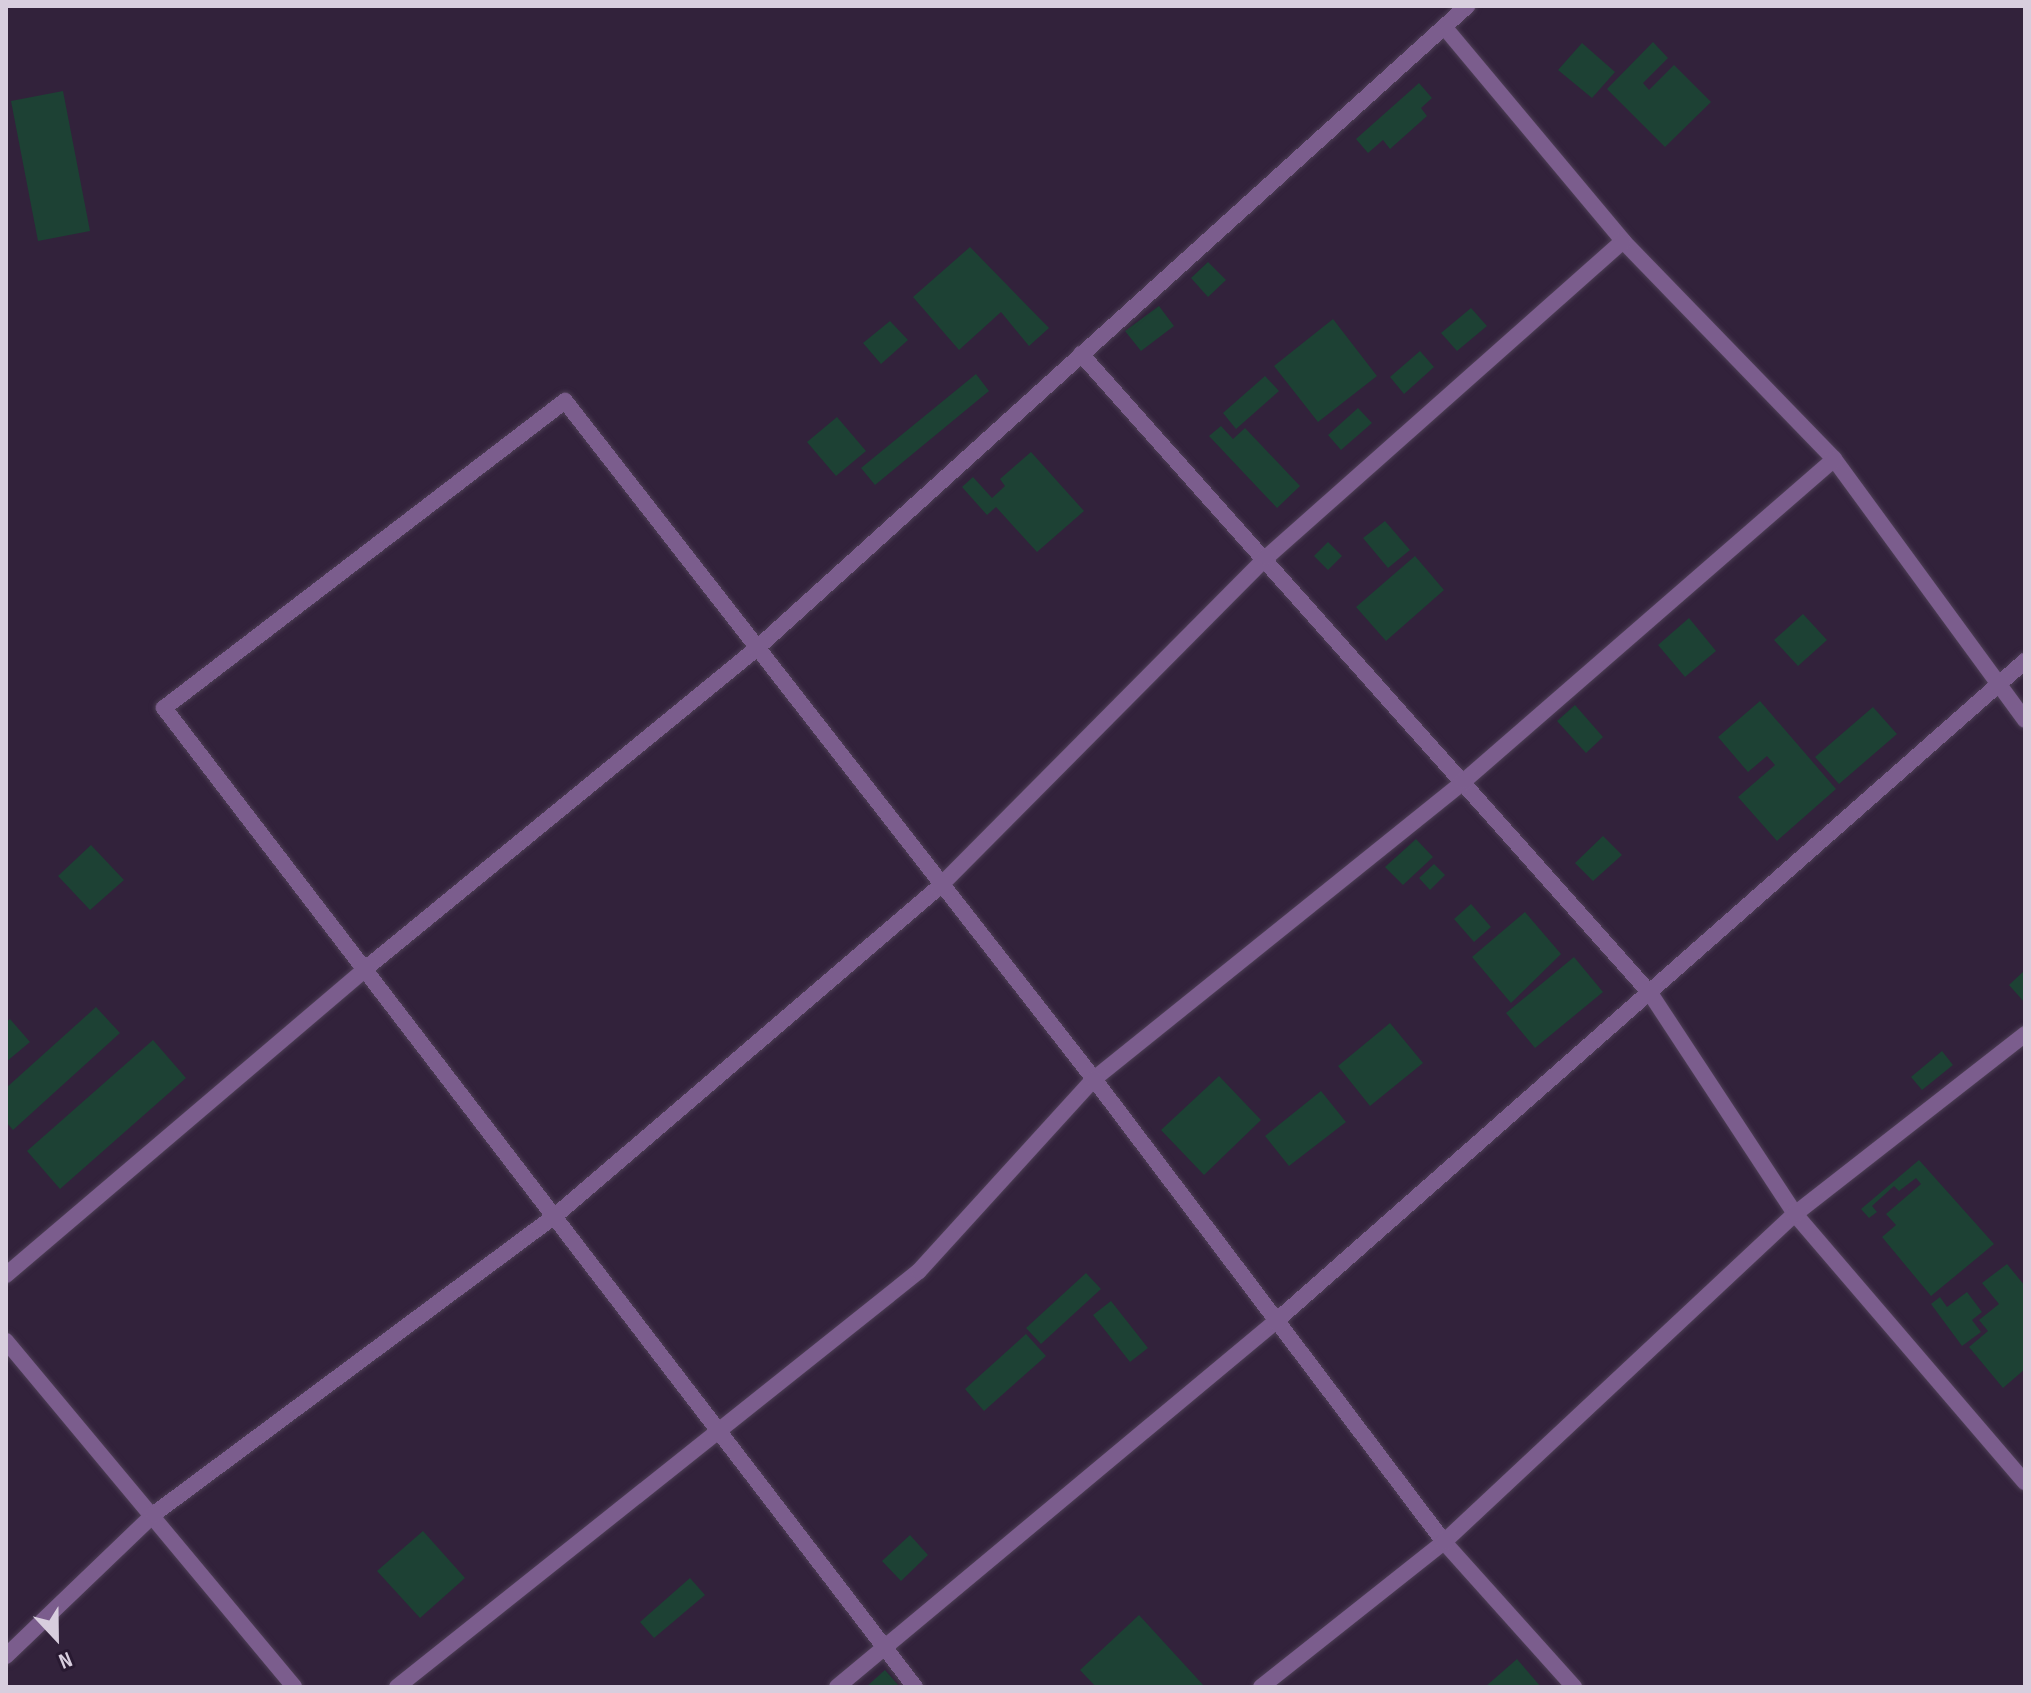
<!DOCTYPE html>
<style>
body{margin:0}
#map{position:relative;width:2031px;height:1693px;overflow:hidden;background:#32223b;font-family:"Sofia Sans Condensed",sans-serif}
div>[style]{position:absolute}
.building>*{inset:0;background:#1d4134}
.roads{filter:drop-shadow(0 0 2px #4d3e55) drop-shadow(0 0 2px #4d3e55)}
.minor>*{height:16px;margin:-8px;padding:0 8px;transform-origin:8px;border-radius:8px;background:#7b5d8d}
span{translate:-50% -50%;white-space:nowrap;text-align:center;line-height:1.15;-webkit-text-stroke:6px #281931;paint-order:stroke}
.frame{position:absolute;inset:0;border:8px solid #d8cede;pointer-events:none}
.north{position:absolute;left:16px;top:1597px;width:80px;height:80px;-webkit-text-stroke:6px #281931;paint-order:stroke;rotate:158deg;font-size:22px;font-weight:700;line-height:32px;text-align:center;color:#d8cede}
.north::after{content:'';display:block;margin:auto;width:28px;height:36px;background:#d8cede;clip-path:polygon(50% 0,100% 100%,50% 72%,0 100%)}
</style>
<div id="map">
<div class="building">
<i style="clip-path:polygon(1653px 42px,1668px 58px,1643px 83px,1649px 90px,1674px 65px,1711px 102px,1665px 147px,1607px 89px)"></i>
<i style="clip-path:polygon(1582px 43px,1615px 72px,1592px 98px,1558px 70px)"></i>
<i style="clip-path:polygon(1419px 83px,1432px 98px,1421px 108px,1427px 116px,1390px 149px,1383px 140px,1368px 153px,1356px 139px)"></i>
<i style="clip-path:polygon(63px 91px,90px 231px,38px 241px,11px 101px)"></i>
<i style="clip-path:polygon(970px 247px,1049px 328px,1029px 346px,1001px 312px,959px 350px,913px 297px)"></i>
<i style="clip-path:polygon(1208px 262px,1226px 280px,1208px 297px,1191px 278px)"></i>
<i style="clip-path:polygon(1159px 306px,1174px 326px,1141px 351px,1125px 331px)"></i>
<i style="clip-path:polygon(1471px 308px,1487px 326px,1457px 351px,1441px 333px)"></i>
<i style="clip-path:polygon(1333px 319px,1377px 376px,1318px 422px,1274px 366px)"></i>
<i style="clip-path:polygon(890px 321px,908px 340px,881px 364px,863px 343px)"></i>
<i style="clip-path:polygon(1420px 351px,1434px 367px,1404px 394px,1390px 377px)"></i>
<i style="clip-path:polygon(976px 374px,989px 391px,875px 485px,861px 468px)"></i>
<i style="clip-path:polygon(1265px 376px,1279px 391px,1236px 429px,1223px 413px)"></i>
<i style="clip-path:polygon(1358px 408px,1372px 423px,1341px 450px,1328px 435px)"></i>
<i style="clip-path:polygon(837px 417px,866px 451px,836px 476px,807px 442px)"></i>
<i style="clip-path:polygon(1221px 426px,1233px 439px,1245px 428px,1300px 486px,1277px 508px,1209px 436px)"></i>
<i style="clip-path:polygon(1031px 452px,1084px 511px,1037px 552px,996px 507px,987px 515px,962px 487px,973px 477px,992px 498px,1005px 486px,1000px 479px)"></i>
<i style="clip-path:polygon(1385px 521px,1410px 550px,1388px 568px,1363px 538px)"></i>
<i style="clip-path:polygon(1328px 542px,1342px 556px,1328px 570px,1314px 556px)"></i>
<i style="clip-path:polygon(1415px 556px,1444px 590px,1386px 641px,1356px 607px)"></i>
<i style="clip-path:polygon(1803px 614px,1827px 640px,1798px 666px,1774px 640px)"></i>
<i style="clip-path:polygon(1689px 618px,1716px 651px,1685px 677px,1658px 645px)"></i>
<i style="clip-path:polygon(1760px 701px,1836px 789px,1777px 841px,1738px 797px,1775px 765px,1767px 756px,1748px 772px,1718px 737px)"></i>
<i style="clip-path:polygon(1575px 705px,1603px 737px,1586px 753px,1557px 721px)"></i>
<i style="clip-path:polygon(1873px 707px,1897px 734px,1839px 784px,1815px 757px)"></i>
<i style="clip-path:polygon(1603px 836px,1622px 855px,1593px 881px,1575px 863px)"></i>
<i style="clip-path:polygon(1416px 839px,1433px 857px,1403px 885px,1385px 867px)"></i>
<i style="clip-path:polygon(91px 845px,124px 880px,90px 910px,58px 876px)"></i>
<i style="clip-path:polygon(1434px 864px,1445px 875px,1430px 890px,1419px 878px)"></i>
<i style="clip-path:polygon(1471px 904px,1491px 927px,1474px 942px,1454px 919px)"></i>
<i style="clip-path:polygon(1525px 912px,1561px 954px,1511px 1003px,1472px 957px)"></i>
<i style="clip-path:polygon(1574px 957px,1603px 992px,1535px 1048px,1506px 1013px)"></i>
<i style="clip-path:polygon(2025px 970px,2025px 1003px,2009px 985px)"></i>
<i style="clip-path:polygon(96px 1007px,120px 1033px,13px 1130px,6px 1122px,6px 1088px)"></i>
<i style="clip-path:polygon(10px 1019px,30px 1042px,6px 1062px,6px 1022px)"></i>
<i style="clip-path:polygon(1390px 1023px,1423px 1063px,1370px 1106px,1338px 1066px)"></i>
<i style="clip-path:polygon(153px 1040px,186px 1078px,60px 1189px,27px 1151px)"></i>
<i style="clip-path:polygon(1942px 1051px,1953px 1065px,1922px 1090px,1911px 1077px)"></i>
<i style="clip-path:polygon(1219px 1076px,1261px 1120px,1204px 1175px,1161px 1130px)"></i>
<i style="clip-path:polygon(1321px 1091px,1346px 1122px,1289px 1166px,1265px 1136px)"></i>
<i style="clip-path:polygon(1919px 1160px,1994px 1244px,1931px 1296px,1882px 1237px,1896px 1225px,1886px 1214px,1921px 1184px,1916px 1178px,1899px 1191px,1894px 1186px,1872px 1206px,1877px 1212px,1869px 1218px,1861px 1209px)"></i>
<i style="clip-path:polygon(2007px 1264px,2025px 1286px,2025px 1369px,2003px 1388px,1969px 1347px,1988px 1331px,1979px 1320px,1999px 1304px,1982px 1283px)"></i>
<i style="clip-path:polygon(1086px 1273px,1101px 1289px,1041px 1344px,1026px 1328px)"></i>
<i style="clip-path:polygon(1967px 1292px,1982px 1312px,1972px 1320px,1981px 1332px,1962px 1346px,1931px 1304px,1940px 1297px,1947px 1307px)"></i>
<i style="clip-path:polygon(1111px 1301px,1148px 1348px,1130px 1362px,1093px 1315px)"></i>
<i style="clip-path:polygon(1026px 1334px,1046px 1356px,984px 1411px,965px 1389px)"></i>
<i style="clip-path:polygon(423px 1531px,465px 1578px,420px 1618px,377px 1571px)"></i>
<i style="clip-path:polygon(910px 1535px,928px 1555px,901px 1581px,882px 1561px)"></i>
<i style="clip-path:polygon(690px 1578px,705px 1595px,654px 1638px,640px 1622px)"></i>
<i style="clip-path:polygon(1139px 1615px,1205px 1687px,1096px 1687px,1080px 1670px)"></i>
<i style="clip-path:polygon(1517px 1659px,1541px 1687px,1485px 1687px)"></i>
<i style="clip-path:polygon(885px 1670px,900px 1687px,866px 1687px)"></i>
</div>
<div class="roads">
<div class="minor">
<i style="left:1446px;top:29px;width:276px;rotate:50.1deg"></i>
<i style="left:1623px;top:241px;width:303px;rotate:45.9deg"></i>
<i style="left:1834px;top:459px;width:323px;rotate:53.8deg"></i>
<i style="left:1081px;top:354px;width:856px;rotate:48.32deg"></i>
<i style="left:1650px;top:993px;width:264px;rotate:56.7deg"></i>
<i style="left:1795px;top:1214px;width:353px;rotate:49.4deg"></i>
<i style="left:6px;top:1275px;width:472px;rotate:-40.4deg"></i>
<i style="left:365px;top:969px;width:505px;rotate:-39.3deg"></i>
<i style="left:756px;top:649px;width:959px;rotate:-42.12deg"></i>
<i style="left:6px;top:1341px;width:450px;rotate:50.2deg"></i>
<i style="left:6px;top:1656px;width:205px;rotate:-43.8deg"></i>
<i style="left:154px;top:1514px;width:501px;rotate:-36.64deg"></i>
<i style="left:556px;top:1215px;width:504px;rotate:-40.58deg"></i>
<i style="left:939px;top:887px;width:465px;rotate:-45.2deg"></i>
<i style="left:1267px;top:557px;width:476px;rotate:-41.6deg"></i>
<i style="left:397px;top:1687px;width:667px;rotate:-38.55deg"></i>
<i style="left:919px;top:1271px;width:260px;rotate:-47.7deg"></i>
<i style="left:1094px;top:1079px;width:475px;rotate:-38.8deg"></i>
<i style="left:1464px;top:781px;width:490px;rotate:-41deg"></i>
<i style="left:837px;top:1687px;width:570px;rotate:-39.81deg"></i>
<i style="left:1275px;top:1322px;width:1000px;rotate:-41.39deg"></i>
<i style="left:915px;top:1687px;width:1234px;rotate:-127.49deg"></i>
<i style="left:164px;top:708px;width:505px;rotate:-37.44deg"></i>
<i style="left:565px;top:401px;width:860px;rotate:52.04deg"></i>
<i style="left:1094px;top:1079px;width:580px;rotate:52.91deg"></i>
<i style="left:1444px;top:1542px;width:195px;rotate:48.1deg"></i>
<i style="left:1261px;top:1687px;width:233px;rotate:-38.4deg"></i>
<i style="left:1444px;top:1542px;width:480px;rotate:-43.1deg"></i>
<i style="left:1795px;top:1214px;width:292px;rotate:-38deg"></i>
</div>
</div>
<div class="frame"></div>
<div class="north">N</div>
</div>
